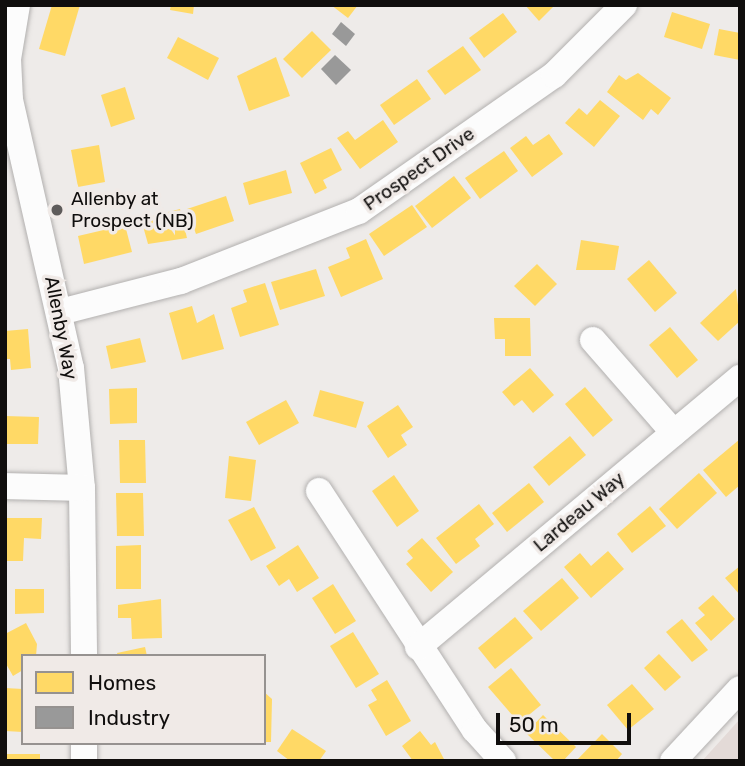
<!DOCTYPE html>
<style>
body{margin:0}
#map{position:relative;width:745px;height:766px;overflow:hidden;background:#eeebe9;font-family:Rubik,sans-serif}
div>[style]{position:absolute}
.built>*{inset:0;background:#e3dad7}
.homes>*{inset:0;background:#ffd966}
.industry>*{inset:0;background:#999}
.roads{filter:drop-shadow(0 0 2px #b2b0af) drop-shadow(0 0 2px #b2b0af)}
.minor>*{height:26px;margin:-13px;padding:0 13px;transform-origin:13px;border-radius:13px;background:#fcfcfc}
.dots>*{width:19px;height:19px;translate:-50% -50%;box-sizing:border-box;border:4px solid #f0eae7;border-radius:50%}
span{translate:-50% -50%;white-space:nowrap;text-align:center;line-height:1.15;-webkit-text-stroke:7px #f0eae7;paint-order:stroke}
.street-label{font-size:19px;color:#100e0d}
.poi-label{font-size:19px;color:#100e0d}
.left{translate:0 -50%;text-align:left}
.frame{position:absolute;inset:0;border:7px solid #100e0d;pointer-events:none}
.legend{position:absolute;left:21px;top:654px;width:245px;height:91px;box-sizing:border-box;background:#f0eae7;border:2px solid #969290;margin:0;padding:9px 12px;list-style:none;font-size:21px;color:#100e0d}
.legend li{display:flex;align-items:center;gap:14px;height:35px}
.legend b{width:35px;border:2px solid #969290}
.scale{position:absolute;left:496px;top:713px;width:135px;height:32px;box-sizing:border-box;border:4px solid #100e0d;border-top:0;padding-left:9px;font-size:21px;line-height:24px;white-space:nowrap;color:#100e0d;-webkit-text-stroke:5px #f0eae7;paint-order:stroke}
</style>
<div id="map">
<div class="built">
<i style="clip-path:polygon(740px 719px,740px 761px,702px 761px)"></i>
</div>
<div class="homes">
<i style="clip-path:polygon(52px 5px,80px 5px,65px 56px,39px 49px)"></i>
<i style="clip-path:polygon(171px 5px,194px 5px,193px 14px,170px 10px)"></i>
<i style="clip-path:polygon(331px 5px,358px 5px,348px 18px)"></i>
<i style="clip-path:polygon(525px 5px,555px 5px,539px 21px)"></i>
<i style="clip-path:polygon(672px 12px,710px 24px,702px 49px,664px 37px)"></i>
<i style="clip-path:polygon(503px 13px,517px 32px,484px 58px,469px 38px)"></i>
<i style="clip-path:polygon(719px 29px,740px 33px,740px 60px,714px 55px)"></i>
<i style="clip-path:polygon(312px 31px,331px 50px,302px 78px,283px 59px)"></i>
<i style="clip-path:polygon(178px 37px,219px 58px,208px 80px,167px 58px)"></i>
<i style="clip-path:polygon(463px 46px,481px 70px,445px 95px,427px 71px)"></i>
<i style="clip-path:polygon(276px 57px,290px 96px,249px 111px,237px 76px)"></i>
<i style="clip-path:polygon(638px 73px,671px 98px,658px 115px,651px 109px,643px 120px,607px 92px,619px 75px,626px 80px)"></i>
<i style="clip-path:polygon(417px 79px,431px 99px,394px 125px,380px 105px)"></i>
<i style="clip-path:polygon(125px 87px,135px 119px,111px 127px,101px 95px)"></i>
<i style="clip-path:polygon(600px 100px,620px 116px,594px 147px,565px 123px,579px 108px,587px 115px)"></i>
<i style="clip-path:polygon(383px 120px,398px 142px,360px 169px,337px 138px,348px 131px,355px 140px)"></i>
<i style="clip-path:polygon(549px 134px,563px 154px,532px 177px,510px 148px,526px 136px,533px 145px)"></i>
<i style="clip-path:polygon(99px 145px,105px 182px,78px 187px,71px 150px)"></i>
<i style="clip-path:polygon(331px 148px,342px 170px,323px 180px,327px 188px,315px 194px,300px 163px)"></i>
<i style="clip-path:polygon(504px 151px,518px 171px,480px 199px,465px 178px)"></i>
<i style="clip-path:polygon(286px 170px,292px 193px,249px 205px,243px 183px)"></i>
<i style="clip-path:polygon(454px 176px,471px 198px,432px 228px,415px 206px)"></i>
<i style="clip-path:polygon(226px 196px,234px 221px,196px 234px,187px 209px)"></i>
<i style="clip-path:polygon(412px 205px,427px 227px,384px 256px,369px 234px)"></i>
<i style="clip-path:polygon(180px 209px,187px 238px,148px 244px,141px 219px)"></i>
<i style="clip-path:polygon(125px 225px,132px 252px,84px 264px,78px 236px)"></i>
<i style="clip-path:polygon(366px 239px,383px 279px,341px 297px,328px 267px,350px 258px,346px 248px)"></i>
<i style="clip-path:polygon(581px 240px,619px 246px,615px 270px,576px 270px)"></i>
<i style="clip-path:polygon(649px 260px,677px 293px,655px 312px,627px 279px)"></i>
<i style="clip-path:polygon(537px 264px,557px 284px,535px 306px,514px 286px)"></i>
<i style="clip-path:polygon(316px 269px,325px 296px,280px 310px,271px 282px)"></i>
<i style="clip-path:polygon(265px 283px,279px 325px,240px 337px,231px 308px,247px 302px,243px 290px)"></i>
<i style="clip-path:polygon(736px 289px,740px 321px,718px 341px,700px 323px)"></i>
<i style="clip-path:polygon(192px 306px,197px 323px,214px 314px,224px 349px,182px 360px,169px 313px)"></i>
<i style="clip-path:polygon(494px 318px,530px 318px,531px 356px,505px 356px,505px 339px,495px 339px)"></i>
<i style="clip-path:polygon(670px 327px,698px 360px,677px 378px,649px 345px)"></i>
<i style="clip-path:polygon(28px 329px,31px 368px,11px 370px,10px 359px,5px 359px,5px 331px)"></i>
<i style="clip-path:polygon(140px 338px,146px 362px,111px 369px,106px 346px)"></i>
<i style="clip-path:polygon(530px 368px,554px 395px,533px 413px,522px 400px,514px 406px,502px 392px)"></i>
<i style="clip-path:polygon(585px 387px,613px 420px,593px 437px,565px 404px)"></i>
<i style="clip-path:polygon(137px 388px,137px 423px,110px 424px,109px 389px)"></i>
<i style="clip-path:polygon(320px 390px,364px 402px,356px 428px,313px 416px)"></i>
<i style="clip-path:polygon(286px 400px,299px 423px,259px 445px,246px 422px)"></i>
<i style="clip-path:polygon(398px 405px,413px 427px,401px 435px,407px 445px,388px 458px,367px 426px)"></i>
<i style="clip-path:polygon(5px 416px,39px 417px,38px 444px,5px 444px)"></i>
<i style="clip-path:polygon(570px 436px,586px 455px,549px 486px,533px 467px)"></i>
<i style="clip-path:polygon(740px 439px,740px 485px,726px 497px,703px 470px)"></i>
<i style="clip-path:polygon(119px 440px,145px 440px,146px 483px,120px 483px)"></i>
<i style="clip-path:polygon(229px 456px,256px 460px,251px 501px,225px 498px)"></i>
<i style="clip-path:polygon(699px 473px,717px 493px,677px 529px,659px 509px)"></i>
<i style="clip-path:polygon(394px 475px,419px 511px,397px 527px,372px 491px)"></i>
<i style="clip-path:polygon(529px 483px,544px 502px,507px 532px,492px 513px)"></i>
<i style="clip-path:polygon(116px 493px,143px 493px,144px 536px,117px 536px)"></i>
<i style="clip-path:polygon(479px 504px,494px 524px,475px 539px,480px 546px,456px 564px,436px 538px)"></i>
<i style="clip-path:polygon(650px 506px,666px 526px,632px 553px,617px 534px)"></i>
<i style="clip-path:polygon(254px 507px,276px 548px,251px 561px,228px 520px)"></i>
<i style="clip-path:polygon(5px 518px,42px 518px,41px 539px,24px 538px,23px 561px,5px 561px)"></i>
<i style="clip-path:polygon(422px 538px,453px 572px,431px 592px,406px 564px,413px 558px,407px 551px)"></i>
<i style="clip-path:polygon(141px 545px,141px 589px,116px 589px,116px 546px)"></i>
<i style="clip-path:polygon(298px 545px,319px 578px,297px 592px,289px 579px,279px 586px,266px 566px)"></i>
<i style="clip-path:polygon(608px 551px,624px 569px,591px 598px,564px 567px,580px 553px,591px 566px)"></i>
<i style="clip-path:polygon(740px 566px,740px 595px,725px 578px)"></i>
<i style="clip-path:polygon(562px 578px,579px 598px,541px 631px,523px 611px)"></i>
<i style="clip-path:polygon(333px 584px,356px 621px,335px 634px,312px 598px)"></i>
<i style="clip-path:polygon(15px 589px,44px 589px,44px 613px,15px 614px)"></i>
<i style="clip-path:polygon(713px 595px,735px 619px,711px 641px,695px 623px,705px 615px,698px 608px)"></i>
<i style="clip-path:polygon(161px 599px,162px 638px,132px 639px,131px 618px,118px 618px,118px 605px)"></i>
<i style="clip-path:polygon(515px 617px,533px 638px,495px 669px,478px 648px)"></i>
<i style="clip-path:polygon(682px 619px,708px 650px,692px 662px,666px 632px)"></i>
<i style="clip-path:polygon(26px 623px,37px 644px,36px 656px,23px 656px,23px 670px,13px 676px,5px 662px,5px 634px)"></i>
<i style="clip-path:polygon(353px 632px,379px 674px,356px 688px,330px 646px)"></i>
<i style="clip-path:polygon(145px 647px,147px 656px,118px 656px,117px 653px)"></i>
<i style="clip-path:polygon(659px 654px,681px 677px,665px 691px,644px 668px)"></i>
<i style="clip-path:polygon(511px 668px,541px 705px,519px 723px,488px 687px)"></i>
<i style="clip-path:polygon(387px 680px,411px 721px,386px 736px,368px 705px,377px 700px,371px 690px)"></i>
<i style="clip-path:polygon(632px 684px,654px 709px,628px 730px,607px 705px)"></i>
<i style="clip-path:polygon(5px 688px,23px 689px,23px 732px,5px 731px)"></i>
<i style="clip-path:polygon(264px 692px,272px 699px,271px 742px,264px 742px)"></i>
<i style="clip-path:polygon(543px 715px,576px 747px,563px 761px,555px 761px,526px 733px)"></i>
<i style="clip-path:polygon(292px 729px,326px 751px,319px 761px,290px 761px,277px 751px)"></i>
<i style="clip-path:polygon(420px 731px,431px 745px,435px 742px,445px 761px,413px 761px,402px 746px)"></i>
<i style="clip-path:polygon(602px 734px,622px 754px,616px 761px,576px 761px)"></i>
<i style="clip-path:polygon(5px 754px,40px 754px,40px 761px,5px 761px)"></i>
</div>
<div class="industry">
<i style="clip-path:polygon(341px 22px,355px 34px,346px 46px,332px 34px)"></i>
<i style="clip-path:polygon(335px 55px,351px 70px,336px 85px,321px 69px)"></i>
</div>
<div class="roads">
<div class="minor">
<i style="left:17px;top:5px;width:55px;rotate:99.5deg"></i>
<i style="left:8px;top:59px;width:41px;rotate:87.2deg"></i>
<i style="left:10px;top:100px;width:275px;rotate:77.2deg"></i>
<i style="left:71px;top:368px;width:121px;rotate:84.8deg"></i>
<i style="left:82px;top:488px;width:168px;rotate:89.3deg"></i>
<i style="left:60px;top:312px;width:125px;rotate:-14.4deg"></i>
<i style="left:181px;top:281px;width:191px;rotate:-21.5deg"></i>
<i style="left:359px;top:211px;width:238px;rotate:-34.9deg"></i>
<i style="left:554px;top:75px;width:99px;rotate:-45deg"></i>
<i style="left:593px;top:340px;width:123px;rotate:48.9deg"></i>
<i style="left:5px;top:486px;width:77px;rotate:1.5deg"></i>
<i style="left:319px;top:491px;width:285px;rotate:56.9deg"></i>
<i style="left:475px;top:730px;width:42px;rotate:47.9deg"></i>
<i style="left:418px;top:647px;width:420px;rotate:-39.9deg"></i>
<i style="left:84px;top:743px;width:18px;rotate:90deg"></i>
<i style="left:673px;top:761px;width:98px;rotate:-47.1deg"></i>
</div>
</div>
<div class="dots">
<i style="left:57px;top:210px;background:#5e5b5a"></i>
</div>
<div class="street-label">
<span style="left:419px;top:169px;rotate:-35deg">Prospect Drive</span>
<span style="left:61px;top:328px;rotate:79deg">Allenby Way</span>
<span style="left:579px;top:512px;rotate:-40deg">Lardeau Way</span>
</div>
<div class="poi-label">
<span class="left" style="left:71px;top:210px">Allenby at<br>Prospect (NB)</span>
</div>
<div class="frame"></div>
<ul class="legend">
<li><b style="height:19px;background:#ffd966"></b>Homes</li>
<li><b style="height:19px;background:#999"></b>Industry</li>
</ul>
<div class="scale">50 m</div>
</div>
